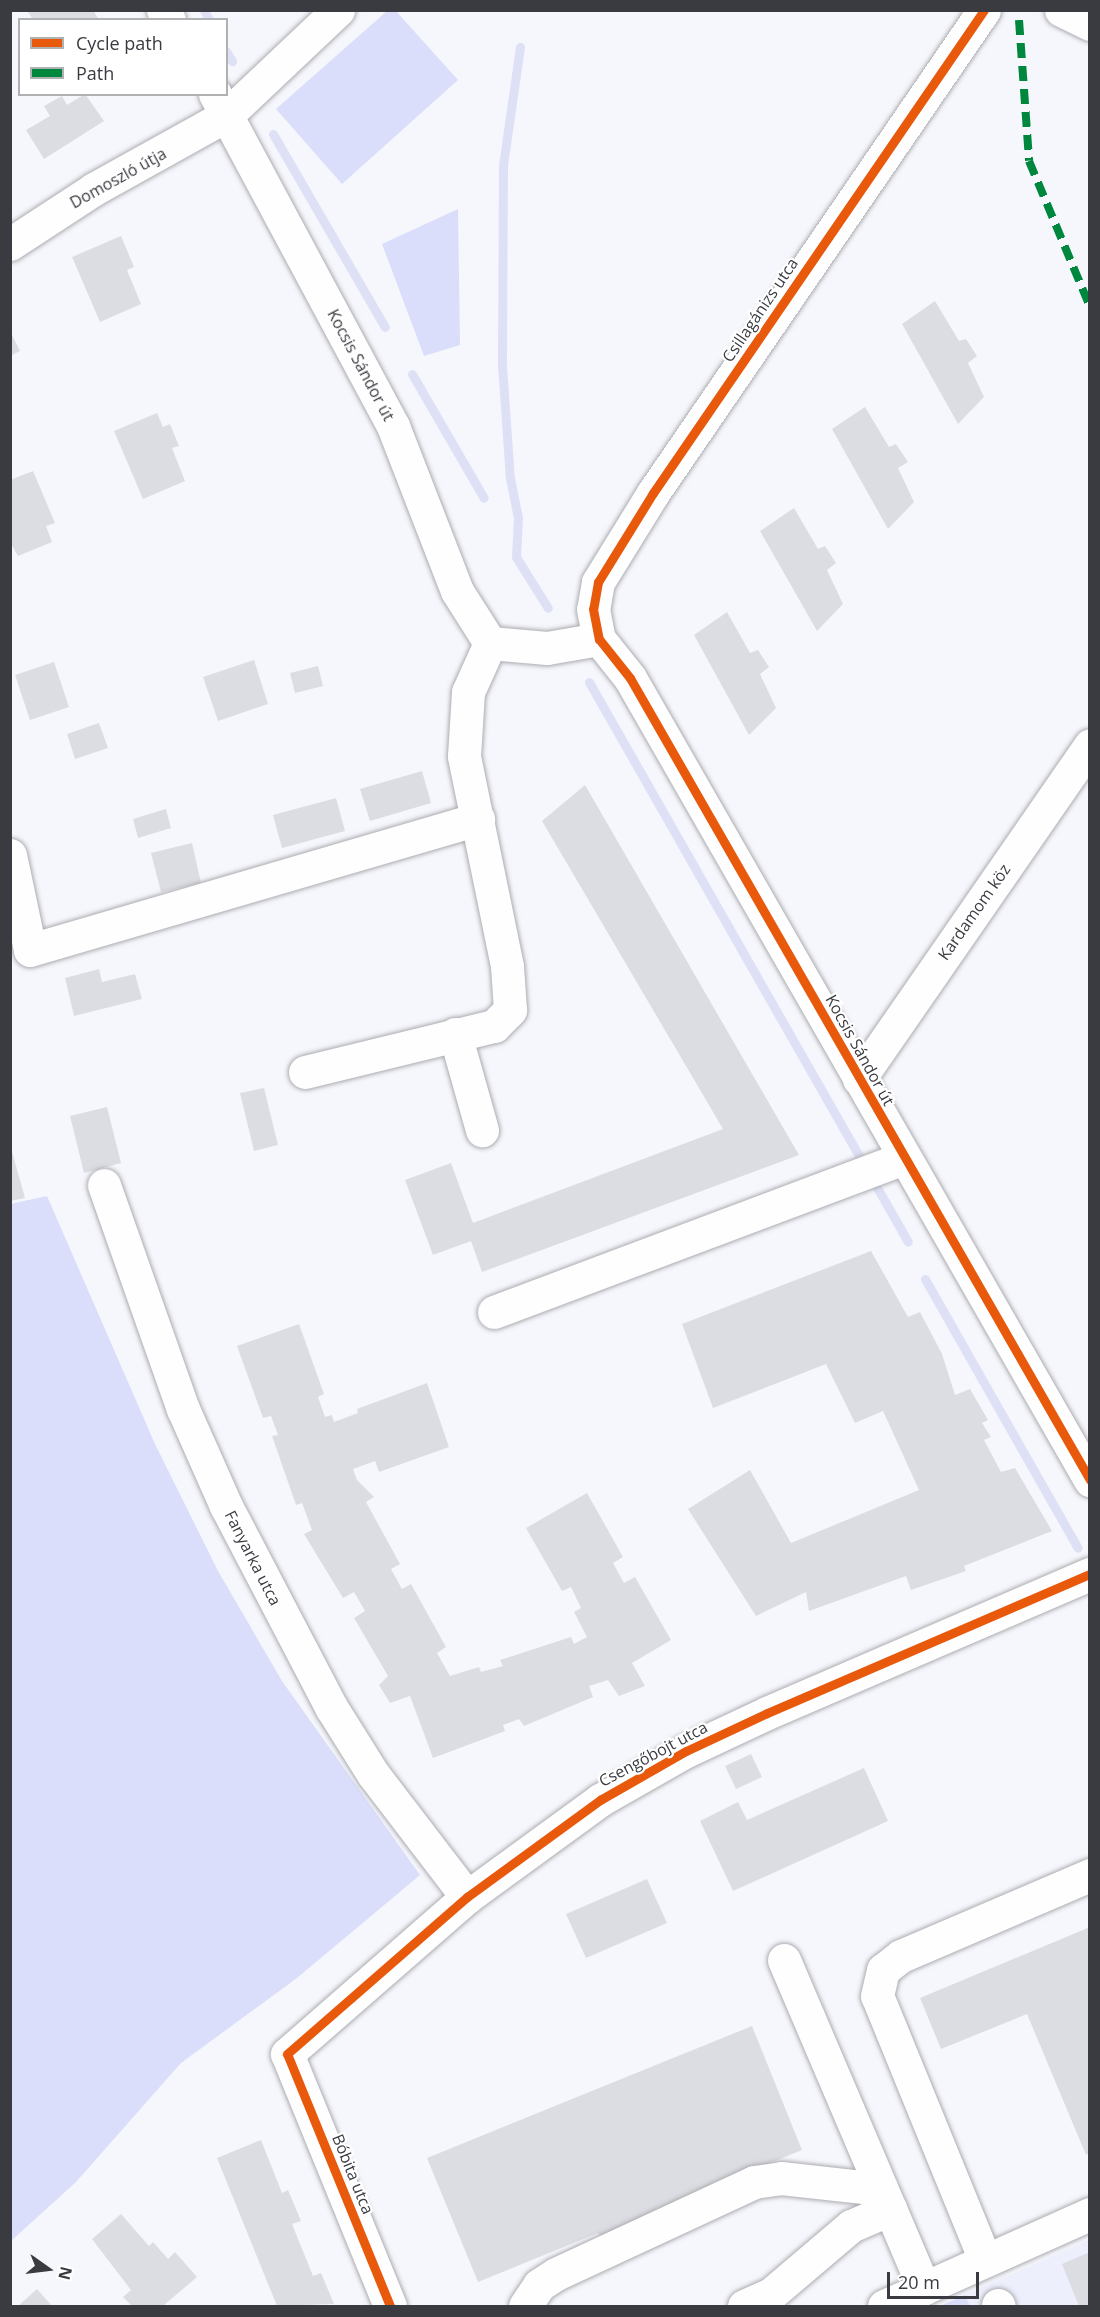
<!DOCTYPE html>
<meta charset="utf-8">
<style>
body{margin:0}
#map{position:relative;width:1100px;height:2317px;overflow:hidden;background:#f6f7fc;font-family:"Open Sans",sans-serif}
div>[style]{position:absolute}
.built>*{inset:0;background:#edeffd}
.green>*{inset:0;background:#dadefa}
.stream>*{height:9px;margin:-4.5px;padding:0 4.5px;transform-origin:4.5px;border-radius:4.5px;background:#dee1f6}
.building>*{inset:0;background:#dcdde2}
.roads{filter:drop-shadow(0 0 2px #acacb1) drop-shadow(0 0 2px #acacb1)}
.minor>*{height:33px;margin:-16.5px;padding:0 16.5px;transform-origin:16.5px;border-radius:16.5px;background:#fefeff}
.quiet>*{height:8px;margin-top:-4px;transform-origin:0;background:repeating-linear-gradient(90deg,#00873e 0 15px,transparent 0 23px)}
.cycleway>*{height:9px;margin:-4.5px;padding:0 4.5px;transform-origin:4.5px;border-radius:4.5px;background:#e8590c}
span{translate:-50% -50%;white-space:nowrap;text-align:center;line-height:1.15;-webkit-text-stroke:4.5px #fff;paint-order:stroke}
.street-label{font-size:16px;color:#3a3b41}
.frame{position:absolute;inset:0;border:12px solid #3a3b41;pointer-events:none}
.legend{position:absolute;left:18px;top:18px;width:210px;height:78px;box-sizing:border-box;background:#fff;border:2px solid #b0b1b3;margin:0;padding:8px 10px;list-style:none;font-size:18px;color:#3a3b41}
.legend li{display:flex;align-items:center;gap:12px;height:30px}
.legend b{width:30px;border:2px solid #b0b1b3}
.north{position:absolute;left:18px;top:2239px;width:60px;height:60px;-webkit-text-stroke:4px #fff;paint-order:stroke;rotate:104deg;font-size:16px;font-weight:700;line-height:24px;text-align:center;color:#3a3b41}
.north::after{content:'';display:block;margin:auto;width:21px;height:27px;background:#3a3b41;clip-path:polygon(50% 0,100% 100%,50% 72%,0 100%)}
.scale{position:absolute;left:887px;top:2272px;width:92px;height:27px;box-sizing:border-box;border:3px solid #3a3b41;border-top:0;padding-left:8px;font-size:18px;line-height:21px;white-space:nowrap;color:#3a3b41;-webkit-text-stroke:4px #fff;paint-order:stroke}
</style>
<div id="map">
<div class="built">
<i style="clip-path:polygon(1089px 2240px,1089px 2306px,970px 2306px,965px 2295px)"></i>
</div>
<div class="green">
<i style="clip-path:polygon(387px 11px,396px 11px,458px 80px,342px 184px,276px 109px)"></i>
<i style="clip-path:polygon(458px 209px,460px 345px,424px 356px,382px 244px)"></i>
<i style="clip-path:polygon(47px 1196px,155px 1444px,218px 1571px,282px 1681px,420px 1875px,297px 1978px,181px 2063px,76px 2182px,11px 2241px,10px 1204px)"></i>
<i style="clip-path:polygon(965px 2295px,970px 2306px,940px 2306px)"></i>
</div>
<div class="stream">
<i style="left:204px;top:10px;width:11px;rotate:63deg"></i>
<i style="left:520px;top:47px;width:119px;rotate:98.2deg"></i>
<i style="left:503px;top:165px;width:200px;rotate:90.3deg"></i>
<i style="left:502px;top:365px;width:113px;rotate:86deg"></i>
<i style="left:510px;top:478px;width:41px;rotate:78.7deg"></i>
<i style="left:518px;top:518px;width:39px;rotate:93deg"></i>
<i style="left:516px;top:557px;width:60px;rotate:57.9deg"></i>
<i style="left:226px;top:51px;width:12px;rotate:59deg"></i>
<i style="left:273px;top:134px;width:223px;rotate:59.9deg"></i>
<i style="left:412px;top:374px;width:143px;rotate:59.9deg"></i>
<i style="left:589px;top:682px;width:644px;rotate:60.33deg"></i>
<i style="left:925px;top:1279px;width:309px;rotate:60.4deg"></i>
</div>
<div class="building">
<i style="clip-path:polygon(27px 10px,93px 10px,99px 20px,33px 20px)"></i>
<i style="clip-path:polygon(85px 94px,104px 121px,44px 159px,26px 130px,50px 116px,44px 106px,62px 96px,67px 105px)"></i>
<i style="clip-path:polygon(121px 236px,134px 267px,127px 270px,141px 304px,100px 322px,72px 257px)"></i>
<i style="clip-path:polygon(935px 301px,959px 341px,966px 339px,977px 356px,968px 363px,984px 397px,958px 424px,902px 324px)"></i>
<i style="clip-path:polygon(10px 331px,20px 351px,10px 356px)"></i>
<i style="clip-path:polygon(865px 407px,889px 447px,896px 444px,908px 462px,898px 468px,914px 502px,888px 529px,832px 429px)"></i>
<i style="clip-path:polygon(157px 413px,163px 427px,170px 424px,179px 446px,172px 448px,185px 481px,143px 499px,114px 431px)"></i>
<i style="clip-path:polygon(33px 471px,55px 523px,46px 526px,52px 542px,18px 556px,10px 542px,10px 480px)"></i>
<i style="clip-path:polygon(794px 508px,818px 549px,825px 546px,836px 563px,827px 570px,843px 604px,817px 631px,760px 531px)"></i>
<i style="clip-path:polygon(727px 612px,750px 653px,758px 650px,769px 667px,760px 674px,776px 708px,749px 735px,694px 635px)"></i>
<i style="clip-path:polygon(254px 660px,268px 704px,218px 721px,203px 677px)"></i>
<i style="clip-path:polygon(54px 662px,69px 707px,30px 720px,15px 675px)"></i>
<i style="clip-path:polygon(318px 666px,323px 686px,295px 693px,290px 673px)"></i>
<i style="clip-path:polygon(99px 723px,108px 748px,75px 759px,67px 734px)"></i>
<i style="clip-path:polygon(422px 771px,431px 803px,370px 821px,360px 789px)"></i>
<i style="clip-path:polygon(585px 785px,799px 1155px,482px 1272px,471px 1241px,433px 1255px,405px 1180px,451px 1163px,473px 1223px,723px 1129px,542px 821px)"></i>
<i style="clip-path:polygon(336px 798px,345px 831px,282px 848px,273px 815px)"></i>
<i style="clip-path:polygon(166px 809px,171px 828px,138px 838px,133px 819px)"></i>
<i style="clip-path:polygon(192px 843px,201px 883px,161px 892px,151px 853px)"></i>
<i style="clip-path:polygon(99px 969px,102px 982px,135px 974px,142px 999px,74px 1016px,65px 978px)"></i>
<i style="clip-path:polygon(264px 1088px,278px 1145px,254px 1151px,240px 1093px)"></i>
<i style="clip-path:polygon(107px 1107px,121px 1163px,84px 1173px,70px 1116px)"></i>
<i style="clip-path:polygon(11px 1148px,25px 1198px,10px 1201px,10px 1149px)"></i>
<i style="clip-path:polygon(871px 1251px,908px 1317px,920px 1312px,942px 1354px,955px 1395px,970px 1389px,988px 1420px,982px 1423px,991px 1437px,984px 1440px,1001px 1472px,1015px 1468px,1052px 1531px,964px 1566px,966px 1571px,911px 1590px,906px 1576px,809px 1611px,806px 1592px,756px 1616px,688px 1509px,750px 1470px,791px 1543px,919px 1490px,883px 1411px,855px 1423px,826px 1364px,713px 1408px,682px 1324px)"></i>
<i style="clip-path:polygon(299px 1324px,324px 1394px,318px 1397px,325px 1417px,332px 1415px,334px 1422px,358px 1413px,357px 1409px,427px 1383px,449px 1447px,379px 1472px,375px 1461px,353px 1469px,357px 1480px,374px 1497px,366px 1502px,400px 1564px,391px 1569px,402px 1589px,411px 1584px,446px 1647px,437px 1653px,450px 1676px,479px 1667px,481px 1672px,503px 1666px,500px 1660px,571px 1637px,574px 1644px,587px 1637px,574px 1612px,581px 1608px,571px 1587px,562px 1591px,526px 1528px,587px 1493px,623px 1557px,613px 1563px,624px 1583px,635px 1577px,671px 1640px,632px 1663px,645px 1686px,619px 1696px,608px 1680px,589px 1686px,593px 1697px,524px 1726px,519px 1719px,503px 1725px,505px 1731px,433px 1758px,410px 1696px,390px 1703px,379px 1685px,388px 1676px,354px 1618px,365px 1611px,354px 1592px,343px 1598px,304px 1534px,312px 1530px,302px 1503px,296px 1505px,272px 1436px,278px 1435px,271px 1416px,263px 1418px,237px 1346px)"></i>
<i style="clip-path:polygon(751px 1754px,762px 1777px,736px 1789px,725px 1766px)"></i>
<i style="clip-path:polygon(864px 1768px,888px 1821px,733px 1891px,700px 1821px,738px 1802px,747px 1820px)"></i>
<i style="clip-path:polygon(647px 1879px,667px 1923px,586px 1958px,566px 1914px)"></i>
<i style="clip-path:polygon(1090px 1927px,1090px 2153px,1086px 2155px,1027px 2014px,941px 2049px,920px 1998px)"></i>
<i style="clip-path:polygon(752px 2026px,802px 2150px,681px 2199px,602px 2242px,598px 2233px,478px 2282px,427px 2158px)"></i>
<i style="clip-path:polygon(261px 2140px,282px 2193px,288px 2190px,301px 2221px,292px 2224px,313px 2276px,321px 2273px,334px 2304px,277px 2306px,217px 2158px)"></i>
<i style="clip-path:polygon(121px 2214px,149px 2246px,153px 2242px,168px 2259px,175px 2252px,197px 2277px,163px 2306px,132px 2306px,123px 2297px,131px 2290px,92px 2239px)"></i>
<i style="clip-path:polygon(1090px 2252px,1090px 2306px,1079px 2306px,1062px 2264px)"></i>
<i style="clip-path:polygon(37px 2289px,52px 2306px,18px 2306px)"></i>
</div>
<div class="roads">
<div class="minor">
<i style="left:163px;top:10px;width:12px;rotate:59deg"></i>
<i style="left:984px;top:10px;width:586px;rotate:124.42deg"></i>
<i style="left:653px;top:493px;width:105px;rotate:121.7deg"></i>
<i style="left:598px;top:582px;width:27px;rotate:100deg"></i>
<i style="left:593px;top:609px;width:31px;rotate:79deg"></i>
<i style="left:599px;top:639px;width:50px;rotate:51.5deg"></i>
<i style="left:630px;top:678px;width:925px;rotate:60.16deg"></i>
<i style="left:1061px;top:10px;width:32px;rotate:26deg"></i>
<i style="left:215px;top:94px;width:377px;rotate:61.8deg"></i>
<i style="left:393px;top:426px;width:177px;rotate:68.8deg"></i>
<i style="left:457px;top:591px;width:62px;rotate:57.6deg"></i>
<i style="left:490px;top:643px;width:57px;rotate:5deg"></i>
<i style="left:547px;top:648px;width:53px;rotate:-9.8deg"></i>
<i style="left:10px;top:244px;width:100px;rotate:-33.2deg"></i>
<i style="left:94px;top:189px;width:152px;rotate:-29.1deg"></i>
<i style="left:227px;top:115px;width:153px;rotate:-43.4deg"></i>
<i style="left:10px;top:855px;width:97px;rotate:78.1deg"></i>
<i style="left:30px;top:950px;width:467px;rotate:-16.3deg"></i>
<i style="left:455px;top:1034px;width:100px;rotate:74.3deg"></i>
<i style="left:305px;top:1072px;width:195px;rotate:-13.7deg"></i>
<i style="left:494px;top:1026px;width:23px;rotate:-45deg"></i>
<i style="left:510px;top:1010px;width:44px;rotate:-93.9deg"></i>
<i style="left:507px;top:966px;width:214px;rotate:-101.6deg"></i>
<i style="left:464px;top:756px;width:64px;rotate:-86.4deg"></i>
<i style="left:468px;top:692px;width:54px;rotate:-65.8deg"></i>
<i style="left:859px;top:1079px;width:406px;rotate:-55.3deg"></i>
<i style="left:104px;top:1185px;width:238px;rotate:70.6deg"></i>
<i style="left:183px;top:1409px;width:106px;rotate:66.1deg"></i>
<i style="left:226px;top:1506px;width:227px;rotate:62.4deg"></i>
<i style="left:331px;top:1707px;width:79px;rotate:57.9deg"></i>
<i style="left:373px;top:1774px;width:155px;rotate:52.6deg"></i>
<i style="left:494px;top:1312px;width:437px;rotate:-20.6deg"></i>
<i style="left:784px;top:1960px;width:357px;rotate:66.9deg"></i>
<i style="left:985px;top:2260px;width:285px;rotate:-112.2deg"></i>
<i style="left:877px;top:1996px;width:27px;rotate:-77deg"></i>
<i style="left:883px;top:1970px;width:23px;rotate:-38deg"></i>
<i style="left:901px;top:1956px;width:206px;rotate:-23.2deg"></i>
<i style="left:998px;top:2305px;width:1px;rotate:45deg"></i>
<i style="left:390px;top:2306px;width:272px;rotate:-112.2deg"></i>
<i style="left:287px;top:2054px;width:239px;rotate:-41.1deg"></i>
<i style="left:467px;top:1897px;width:165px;rotate:-36.1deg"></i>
<i style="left:600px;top:1800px;width:99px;rotate:-29.7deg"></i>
<i style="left:686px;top:1751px;width:89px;rotate:-25.1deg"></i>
<i style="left:767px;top:1713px;width:352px;rotate:-23.3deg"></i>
<i style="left:525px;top:2306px;width:25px;rotate:-56deg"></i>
<i style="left:539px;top:2285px;width:20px;rotate:-33deg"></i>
<i style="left:556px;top:2274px;width:218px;rotate:-24.9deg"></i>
<i style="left:754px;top:2182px;width:27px;rotate:-8deg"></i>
<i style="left:781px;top:2178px;width:101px;rotate:6.3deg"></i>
<i style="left:744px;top:2306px;width:30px;rotate:-24deg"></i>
<i style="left:771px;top:2294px;width:105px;rotate:-40.4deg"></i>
<i style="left:851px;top:2226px;width:43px;rotate:-23.6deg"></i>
<i style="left:884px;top:2306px;width:226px;rotate:-24.1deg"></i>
</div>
</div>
<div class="quiet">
<i style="left:1019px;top:20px;width:141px;rotate:85.9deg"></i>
<i style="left:1029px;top:161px;width:158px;rotate:67.3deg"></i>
</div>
<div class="cycleway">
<i style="left:984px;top:10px;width:586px;rotate:124.42deg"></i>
<i style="left:653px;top:493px;width:105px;rotate:121.7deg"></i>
<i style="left:598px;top:582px;width:27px;rotate:100deg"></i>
<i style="left:593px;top:609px;width:31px;rotate:79deg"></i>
<i style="left:599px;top:639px;width:50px;rotate:51.5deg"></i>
<i style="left:630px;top:678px;width:925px;rotate:60.16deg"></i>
<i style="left:390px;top:2306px;width:272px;rotate:-112.2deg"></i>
<i style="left:287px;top:2054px;width:239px;rotate:-41.1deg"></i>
<i style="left:467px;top:1897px;width:165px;rotate:-36.1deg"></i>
<i style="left:600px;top:1800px;width:99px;rotate:-29.7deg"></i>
<i style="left:686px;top:1751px;width:89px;rotate:-25.1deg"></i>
<i style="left:767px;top:1713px;width:352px;rotate:-23.3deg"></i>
</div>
<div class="street-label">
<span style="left:118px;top:178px;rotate:-29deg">Domoszló útja</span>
<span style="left:760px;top:310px;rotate:-56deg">Csillagánizs utca</span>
<span style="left:361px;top:365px;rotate:62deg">Kocsis Sándor út</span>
<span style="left:974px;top:912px;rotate:-55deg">Kardamom köz</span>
<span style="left:860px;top:1050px;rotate:61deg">Kocsis Sándor út</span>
<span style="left:253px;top:1558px;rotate:63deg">Fanyarka utca</span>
<span style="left:653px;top:1754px;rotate:-28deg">Csengőbojt utca</span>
<span style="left:353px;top:2174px;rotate:68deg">Bóbita utca</span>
</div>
<div class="frame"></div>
<ul class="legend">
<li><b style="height:8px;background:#e8590c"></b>Cycle path</li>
<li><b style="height:8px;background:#00873e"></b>Path</li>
</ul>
<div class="north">N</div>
<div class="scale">20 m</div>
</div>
